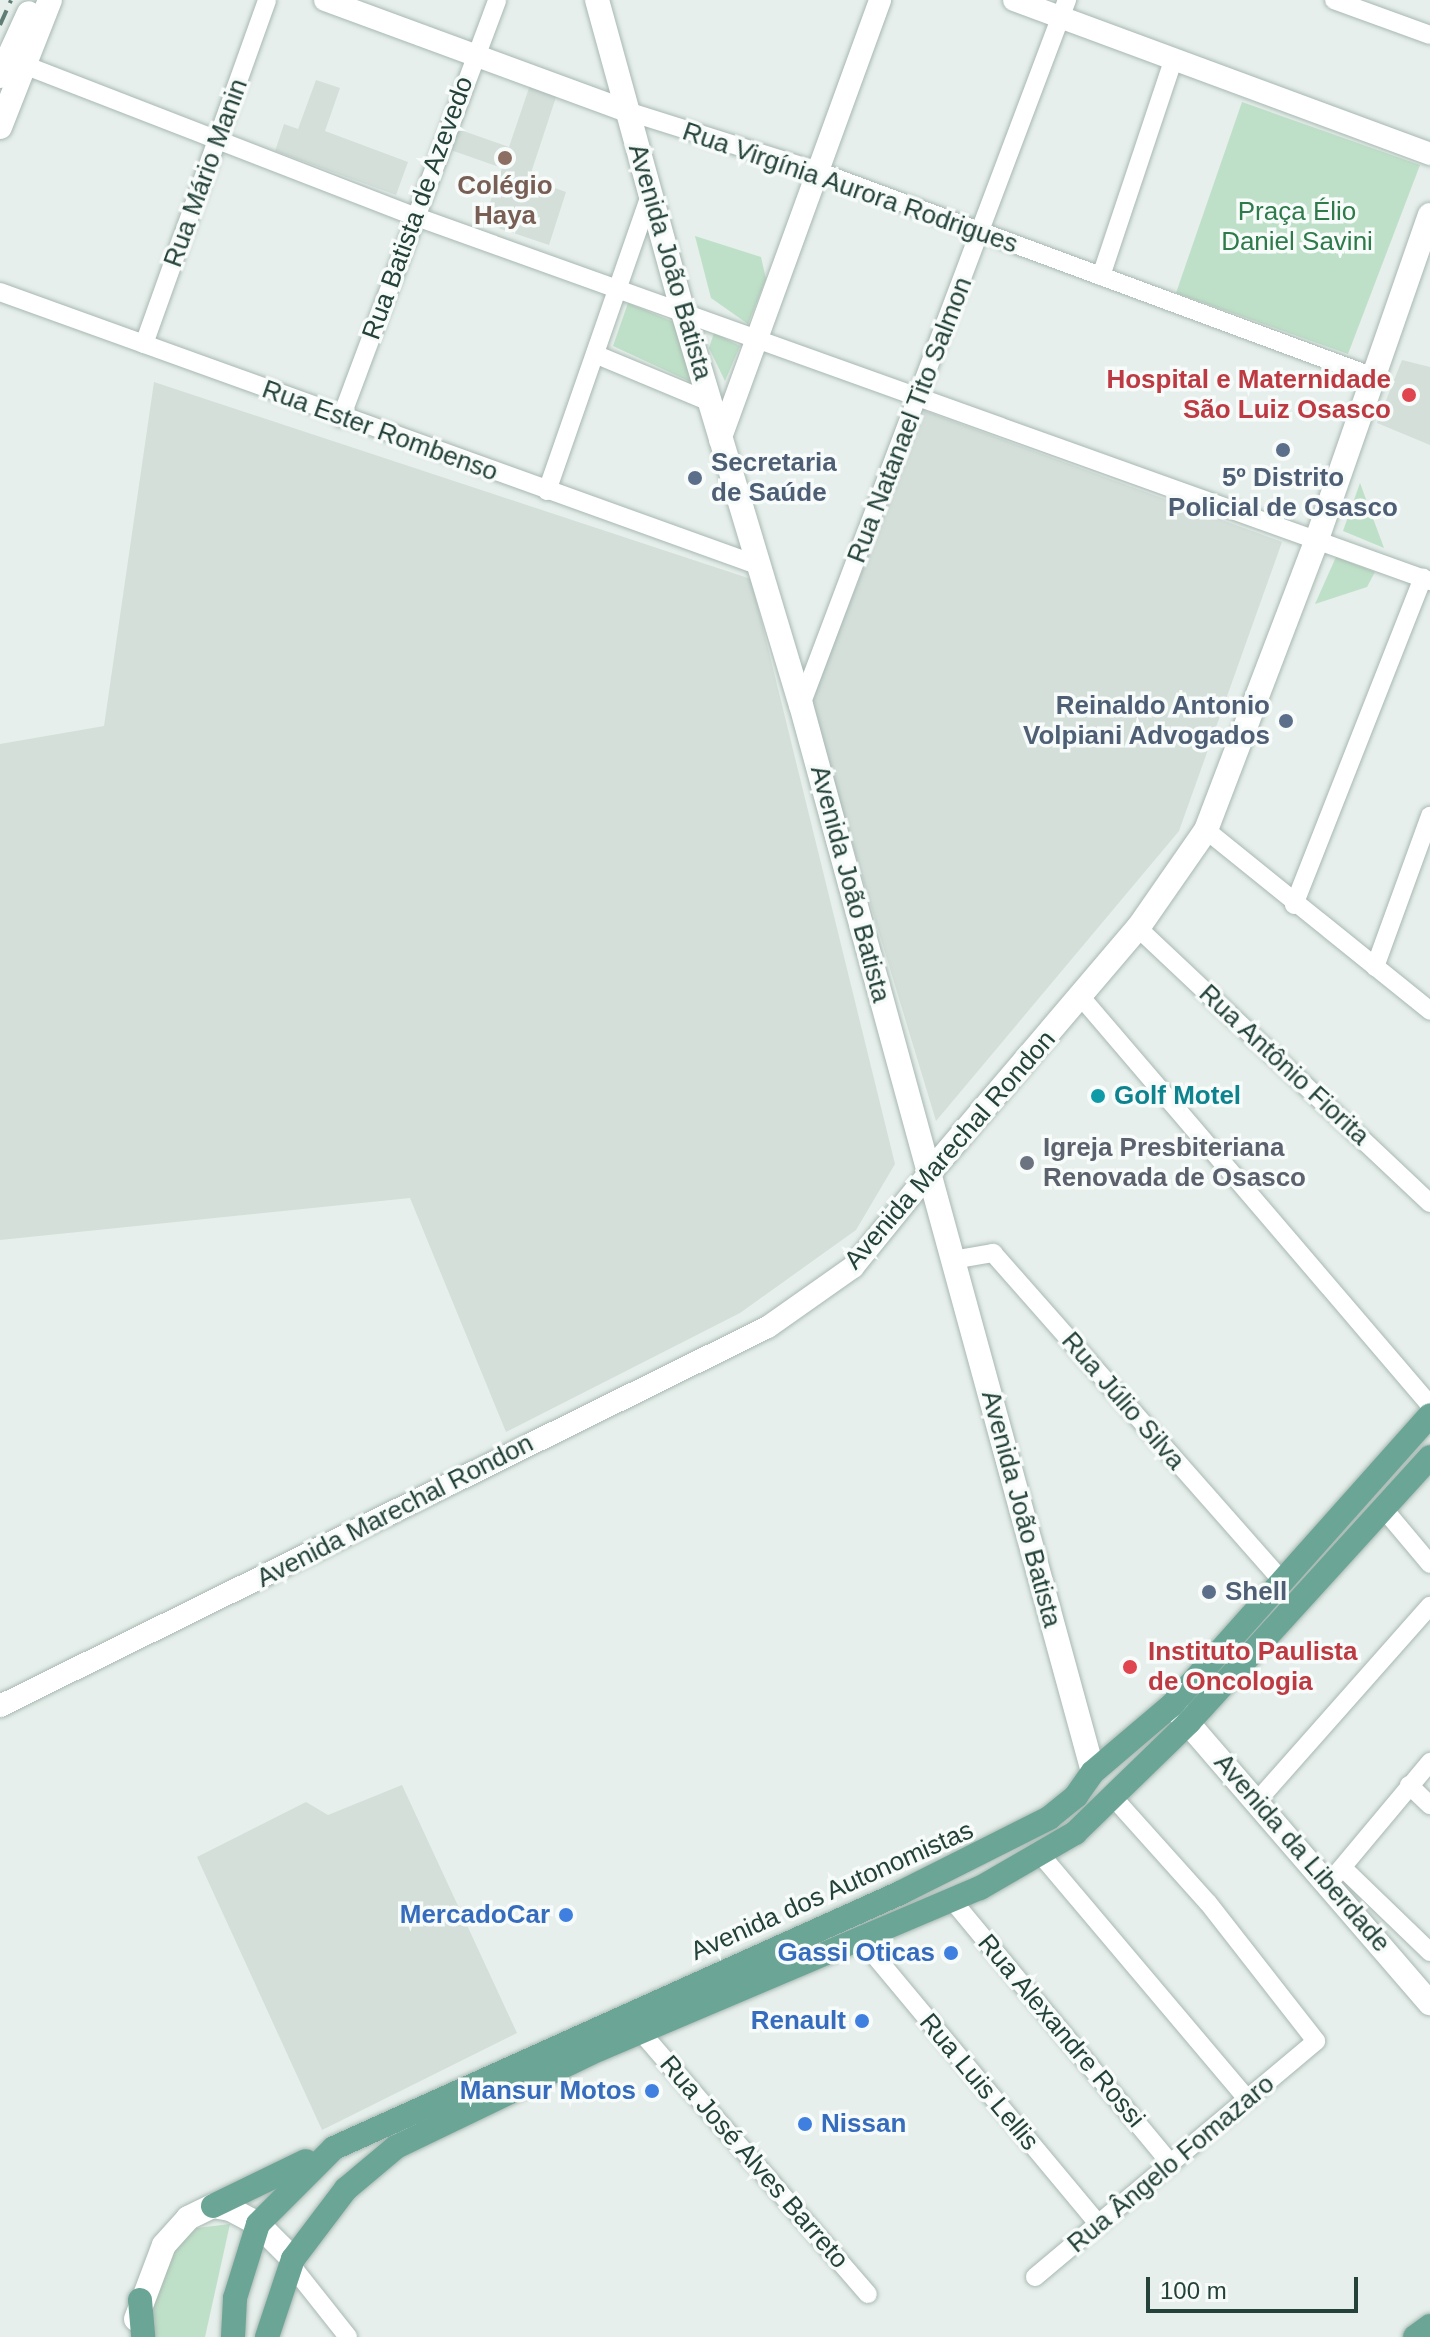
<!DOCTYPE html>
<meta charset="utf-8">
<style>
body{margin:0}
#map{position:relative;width:1430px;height:2337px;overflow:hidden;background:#e6efeb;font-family:Arial,sans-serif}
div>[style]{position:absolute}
.built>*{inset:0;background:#d4dfda}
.green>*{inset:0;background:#bfe0c8}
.roads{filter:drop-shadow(0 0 2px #a8b8b2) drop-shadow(0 0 2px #a8b8b2)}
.minor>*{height:18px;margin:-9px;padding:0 9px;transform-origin:9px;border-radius:9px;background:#fff}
.tertiary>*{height:22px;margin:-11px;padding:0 11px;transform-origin:11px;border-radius:11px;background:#fff}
.secondary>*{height:24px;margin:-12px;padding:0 12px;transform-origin:12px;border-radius:12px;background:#fff}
.primary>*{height:24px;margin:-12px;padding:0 12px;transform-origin:12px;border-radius:12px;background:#6aa596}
.rail>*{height:4px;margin-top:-2px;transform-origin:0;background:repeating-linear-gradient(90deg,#5f7d75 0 16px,transparent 0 24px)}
.dots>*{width:22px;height:22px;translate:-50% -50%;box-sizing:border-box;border:4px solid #f7fbf9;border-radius:50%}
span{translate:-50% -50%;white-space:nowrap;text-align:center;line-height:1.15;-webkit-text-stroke:7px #f7fbf9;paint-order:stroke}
.street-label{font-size:26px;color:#24423a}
.education-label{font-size:26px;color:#785e54;font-weight:700}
.park-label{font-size:26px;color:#2d7a4b}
.health-label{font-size:26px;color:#be3a42;font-weight:700}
.right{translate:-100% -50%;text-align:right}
.left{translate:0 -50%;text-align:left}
.service-label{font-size:26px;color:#4e5e75;font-weight:700}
.culture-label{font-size:26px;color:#0d838f;font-weight:700}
.worship-label{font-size:26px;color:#5b616d;font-weight:700}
.shop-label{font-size:26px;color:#366cbe;font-weight:700}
.scale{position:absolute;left:1146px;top:2277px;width:212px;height:36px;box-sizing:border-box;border:4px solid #24423a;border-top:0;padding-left:10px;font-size:24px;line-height:28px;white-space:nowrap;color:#24423a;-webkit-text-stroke:6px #f7fbf9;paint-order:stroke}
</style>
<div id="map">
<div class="built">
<i style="clip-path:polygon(316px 80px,340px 88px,325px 131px,408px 162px,396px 195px,275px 151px,284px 124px,298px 129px)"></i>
<i style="clip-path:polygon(530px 85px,557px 94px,529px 179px,566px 192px,549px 245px,483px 223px,502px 168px,445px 148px,452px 127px,509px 147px)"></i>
<i style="clip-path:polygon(1402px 360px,1430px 367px,1430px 445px,1377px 423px)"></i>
<i style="clip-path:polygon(154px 382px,751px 579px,895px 1164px,856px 1230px,740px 1313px,506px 1432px,410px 1198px,0 1240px,0 744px,104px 726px)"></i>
<i style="clip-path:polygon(925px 411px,1282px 542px,1179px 831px,936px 1121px,810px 704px)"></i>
<i style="clip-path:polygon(402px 1785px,517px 2033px,322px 2130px,197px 1857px,306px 1802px,328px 1815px)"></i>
</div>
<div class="green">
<i style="clip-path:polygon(1242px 102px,1420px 165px,1348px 354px,1176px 293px)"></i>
<i style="clip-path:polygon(695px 236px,761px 257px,766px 279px,748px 324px,711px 298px)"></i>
<i style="clip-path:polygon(628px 303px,676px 323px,695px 384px,613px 346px)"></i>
<i style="clip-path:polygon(714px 333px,740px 346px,725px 381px,709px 348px)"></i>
<i style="clip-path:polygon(1360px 483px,1384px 548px,1343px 531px)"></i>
<i style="clip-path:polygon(1336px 557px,1375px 572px,1367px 587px,1315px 604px)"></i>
<i style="clip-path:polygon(230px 2224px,205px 2337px,150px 2337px,152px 2308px,167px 2261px,180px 2242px,197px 2228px)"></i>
</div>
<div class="roads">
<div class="minor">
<i style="left:1334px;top:0;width:102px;rotate:20deg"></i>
<i style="left:14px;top:61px;width:429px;rotate:21.2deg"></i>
<i style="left:414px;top:216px;width:1080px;rotate:19.76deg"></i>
<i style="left:627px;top:111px;width:199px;rotate:17.5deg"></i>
<i style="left:817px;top:171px;width:594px;rotate:20.3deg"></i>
<i style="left:1101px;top:276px;width:227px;rotate:-71.5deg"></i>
<i style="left:0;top:292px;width:808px;rotate:19.83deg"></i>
<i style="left:144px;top:344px;width:365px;rotate:-70.3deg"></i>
<i style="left:597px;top:355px;width:122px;rotate:22.6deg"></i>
<i style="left:341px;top:418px;width:446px;rotate:-69.5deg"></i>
<i style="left:547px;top:491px;width:313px;rotate:-70.8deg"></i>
<i style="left:801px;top:705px;width:754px;rotate:-69.33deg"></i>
<i style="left:1206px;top:830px;width:288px;rotate:38.9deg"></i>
<i style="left:1294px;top:905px;width:352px;rotate:-68.5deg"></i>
<i style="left:1138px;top:928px;width:401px;rotate:43.3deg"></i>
<i style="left:1375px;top:967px;width:161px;rotate:-70deg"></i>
<i style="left:1081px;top:997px;width:537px;rotate:49.46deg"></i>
<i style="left:952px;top:1260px;width:42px;rotate:-9.7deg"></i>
<i style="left:993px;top:1253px;width:437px;rotate:48.6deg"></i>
<i style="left:1383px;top:1508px;width:73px;rotate:50deg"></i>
<i style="left:1409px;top:1785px;width:29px;rotate:44deg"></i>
<i style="left:1259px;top:1799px;width:258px;rotate:-48.5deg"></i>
<i style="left:1041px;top:1855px;width:318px;rotate:49.8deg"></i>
<i style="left:1343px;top:1868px;width:121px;rotate:44deg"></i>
<i style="left:1329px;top:1883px;width:158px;rotate:-50.1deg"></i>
<i style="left:952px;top:1900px;width:342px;rotate:50.3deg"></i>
<i style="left:860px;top:1938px;width:373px;rotate:50.2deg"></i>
<i style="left:640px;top:2031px;width:348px;rotate:49.1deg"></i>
<i style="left:291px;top:2265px;width:92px;rotate:51.6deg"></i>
<i style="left:1035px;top:2277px;width:367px;rotate:-40deg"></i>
<i style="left:1316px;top:2041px;width:175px;rotate:-128deg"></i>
<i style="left:1208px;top:1903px;width:142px;rotate:-131.9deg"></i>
</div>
<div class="tertiary">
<i style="left:325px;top:0;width:322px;rotate:20.2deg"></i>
<i style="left:1014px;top:0;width:444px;rotate:20.3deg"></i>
<i style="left:720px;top:440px;width:468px;rotate:-70deg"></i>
<i style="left:0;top:1706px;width:856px;rotate:-26.27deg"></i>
<i style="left:768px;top:1327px;width:104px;rotate:-35.2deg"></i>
<i style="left:853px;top:1267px;width:122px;rotate:-51deg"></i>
</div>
<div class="secondary">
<i style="left:597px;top:0;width:320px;rotate:74.6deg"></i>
<i style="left:682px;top:309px;width:413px;rotate:73.3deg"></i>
<i style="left:801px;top:705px;width:1106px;rotate:74.69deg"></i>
<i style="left:0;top:76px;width:69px;rotate:-65.3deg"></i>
<i style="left:0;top:127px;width:136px;rotate:-68.5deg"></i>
<i style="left:930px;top:1172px;width:321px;rotate:-49.6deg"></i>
<i style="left:1138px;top:928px;width:119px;rotate:-55.2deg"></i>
<i style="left:1206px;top:830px;width:311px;rotate:-69.1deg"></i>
<i style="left:1317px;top:539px;width:343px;rotate:-70.8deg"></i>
<i style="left:1175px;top:1708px;width:390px;rotate:49.2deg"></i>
<i style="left:136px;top:2319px;width:79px;rotate:-69.3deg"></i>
<i style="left:164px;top:2245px;width:36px;rotate:-48deg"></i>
<i style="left:188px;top:2218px;width:28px;rotate:-26deg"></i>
<i style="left:213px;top:2206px;width:17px;rotate:10deg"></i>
<i style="left:230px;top:2209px;width:32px;rotate:28deg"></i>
<i style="left:258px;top:2224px;width:49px;rotate:45deg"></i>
</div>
<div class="primary">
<i style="left:213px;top:2206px;width:103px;rotate:-25.8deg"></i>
<i style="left:140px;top:2300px;width:37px;rotate:85deg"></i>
<i style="left:233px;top:2337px;width:39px;rotate:-87deg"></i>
<i style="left:235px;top:2298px;width:77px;rotate:-72.7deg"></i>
<i style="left:258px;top:2224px;width:107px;rotate:-45deg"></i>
<i style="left:334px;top:2148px;width:621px;rotate:-24.25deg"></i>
<i style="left:900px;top:1893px;width:167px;rotate:-26.7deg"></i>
<i style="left:1049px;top:1818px;width:35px;rotate:-39deg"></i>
<i style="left:1076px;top:1796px;width:29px;rotate:-55deg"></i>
<i style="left:1093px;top:1772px;width:104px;rotate:-40.3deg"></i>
<i style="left:1172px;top:1705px;width:388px;rotate:-48.3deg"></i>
<i style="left:267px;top:2337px;width:82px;rotate:-71.6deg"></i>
<i style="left:293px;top:2259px;width:88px;rotate:-52.9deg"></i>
<i style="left:346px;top:2189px;width:65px;rotate:-40deg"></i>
<i style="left:396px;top:2147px;width:226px;rotate:-25.7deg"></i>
<i style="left:600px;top:2049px;width:413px;rotate:-23deg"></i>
<i style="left:980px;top:1888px;width:110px;rotate:-30.1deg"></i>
<i style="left:1075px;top:1833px;width:159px;rotate:-44.2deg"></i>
<i style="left:1189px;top:1722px;width:358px;rotate:-47.7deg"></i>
<i style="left:1415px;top:2337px;width:19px;rotate:-36deg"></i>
</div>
</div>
<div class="rail">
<i style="left:0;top:25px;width:27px;rotate:-66deg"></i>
</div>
<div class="dots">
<i style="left:505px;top:158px;background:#8d6e63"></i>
<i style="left:1409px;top:395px;background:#e0444e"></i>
<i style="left:1283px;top:450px;background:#5c6f8a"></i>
<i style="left:695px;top:478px;background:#5c6f8a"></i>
<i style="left:1286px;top:721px;background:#5c6f8a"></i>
<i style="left:1098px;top:1096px;background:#0f9aa8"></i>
<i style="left:1027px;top:1163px;background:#6b7280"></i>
<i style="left:1209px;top:1592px;background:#5c6f8a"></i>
<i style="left:1130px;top:1667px;background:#e0444e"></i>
<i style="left:566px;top:1915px;background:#3f7fe0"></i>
<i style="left:951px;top:1953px;background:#3f7fe0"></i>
<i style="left:862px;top:2021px;background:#3f7fe0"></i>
<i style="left:652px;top:2091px;background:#3f7fe0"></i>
<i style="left:805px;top:2124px;background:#3f7fe0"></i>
</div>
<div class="street-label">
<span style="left:206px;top:173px;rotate:-70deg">Rua Mário Manin</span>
<span style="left:850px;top:188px;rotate:19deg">Rua Virgínia Aurora Rodrigues</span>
<span style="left:418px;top:208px;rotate:-70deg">Rua Batista de Azevedo</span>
<span style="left:670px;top:262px;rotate:74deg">Avenida João Batista</span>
<span style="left:910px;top:420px;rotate:-69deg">Rua Natanael Tito Salmon</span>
<span style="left:380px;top:431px;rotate:20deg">Rua Ester Rombenso</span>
<span style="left:850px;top:884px;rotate:75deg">Avenida João Batista</span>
<span style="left:1284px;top:1065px;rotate:43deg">Rua Antônio Fiorita</span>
<span style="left:950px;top:1150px;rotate:-49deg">Avenida Marechal Rondon</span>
<span style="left:1123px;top:1401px;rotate:49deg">Rua Júlio Silva</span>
<span style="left:1021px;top:1509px;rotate:75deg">Avenida João Batista</span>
<span style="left:395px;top:1511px;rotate:-27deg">Avenida Marechal Rondon</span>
<span style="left:1302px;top:1853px;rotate:49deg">Avenida da Liberdade</span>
<span style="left:832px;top:1891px;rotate:-24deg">Avenida dos Autonomistas</span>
<span style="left:1061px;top:2031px;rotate:50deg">Rua Alexandre Rossi</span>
<span style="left:979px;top:2082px;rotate:50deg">Rua Luis Lellis</span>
<span style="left:754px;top:2162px;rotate:49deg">Rua José Alves Barreto</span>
<span style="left:1171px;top:2164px;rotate:-40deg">Rua Ângelo Fomazaro</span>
</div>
<div class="education-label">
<span style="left:505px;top:201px">Colégio<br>Haya</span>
</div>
<div class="park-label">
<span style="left:1297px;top:227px">Praça Élio<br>Daniel Savini</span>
</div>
<div class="health-label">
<span class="right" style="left:1391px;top:395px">Hospital e Maternidade<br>São Luiz Osasco</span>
<span class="left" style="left:1148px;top:1667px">Instituto Paulista<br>de Oncologia</span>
</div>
<div class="service-label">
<span class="left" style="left:711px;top:478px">Secretaria<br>de Saúde</span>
<span style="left:1283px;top:493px">5º Distrito<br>Policial de Osasco</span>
<span class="right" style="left:1270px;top:721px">Reinaldo Antonio<br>Volpiani Advogados</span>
<span class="left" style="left:1225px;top:1592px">Shell</span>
</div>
<div class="culture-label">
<span class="left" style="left:1114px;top:1096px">Golf Motel</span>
</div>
<div class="worship-label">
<span class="left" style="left:1043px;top:1163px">Igreja Presbiteriana<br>Renovada de Osasco</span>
</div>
<div class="shop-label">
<span class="right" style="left:550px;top:1915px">MercadoCar</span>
<span class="right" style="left:935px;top:1953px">Gassi Oticas</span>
<span class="right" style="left:846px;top:2021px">Renault</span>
<span class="right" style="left:636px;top:2091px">Mansur Motos</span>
<span class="left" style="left:821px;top:2124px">Nissan</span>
</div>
<div class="scale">100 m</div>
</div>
